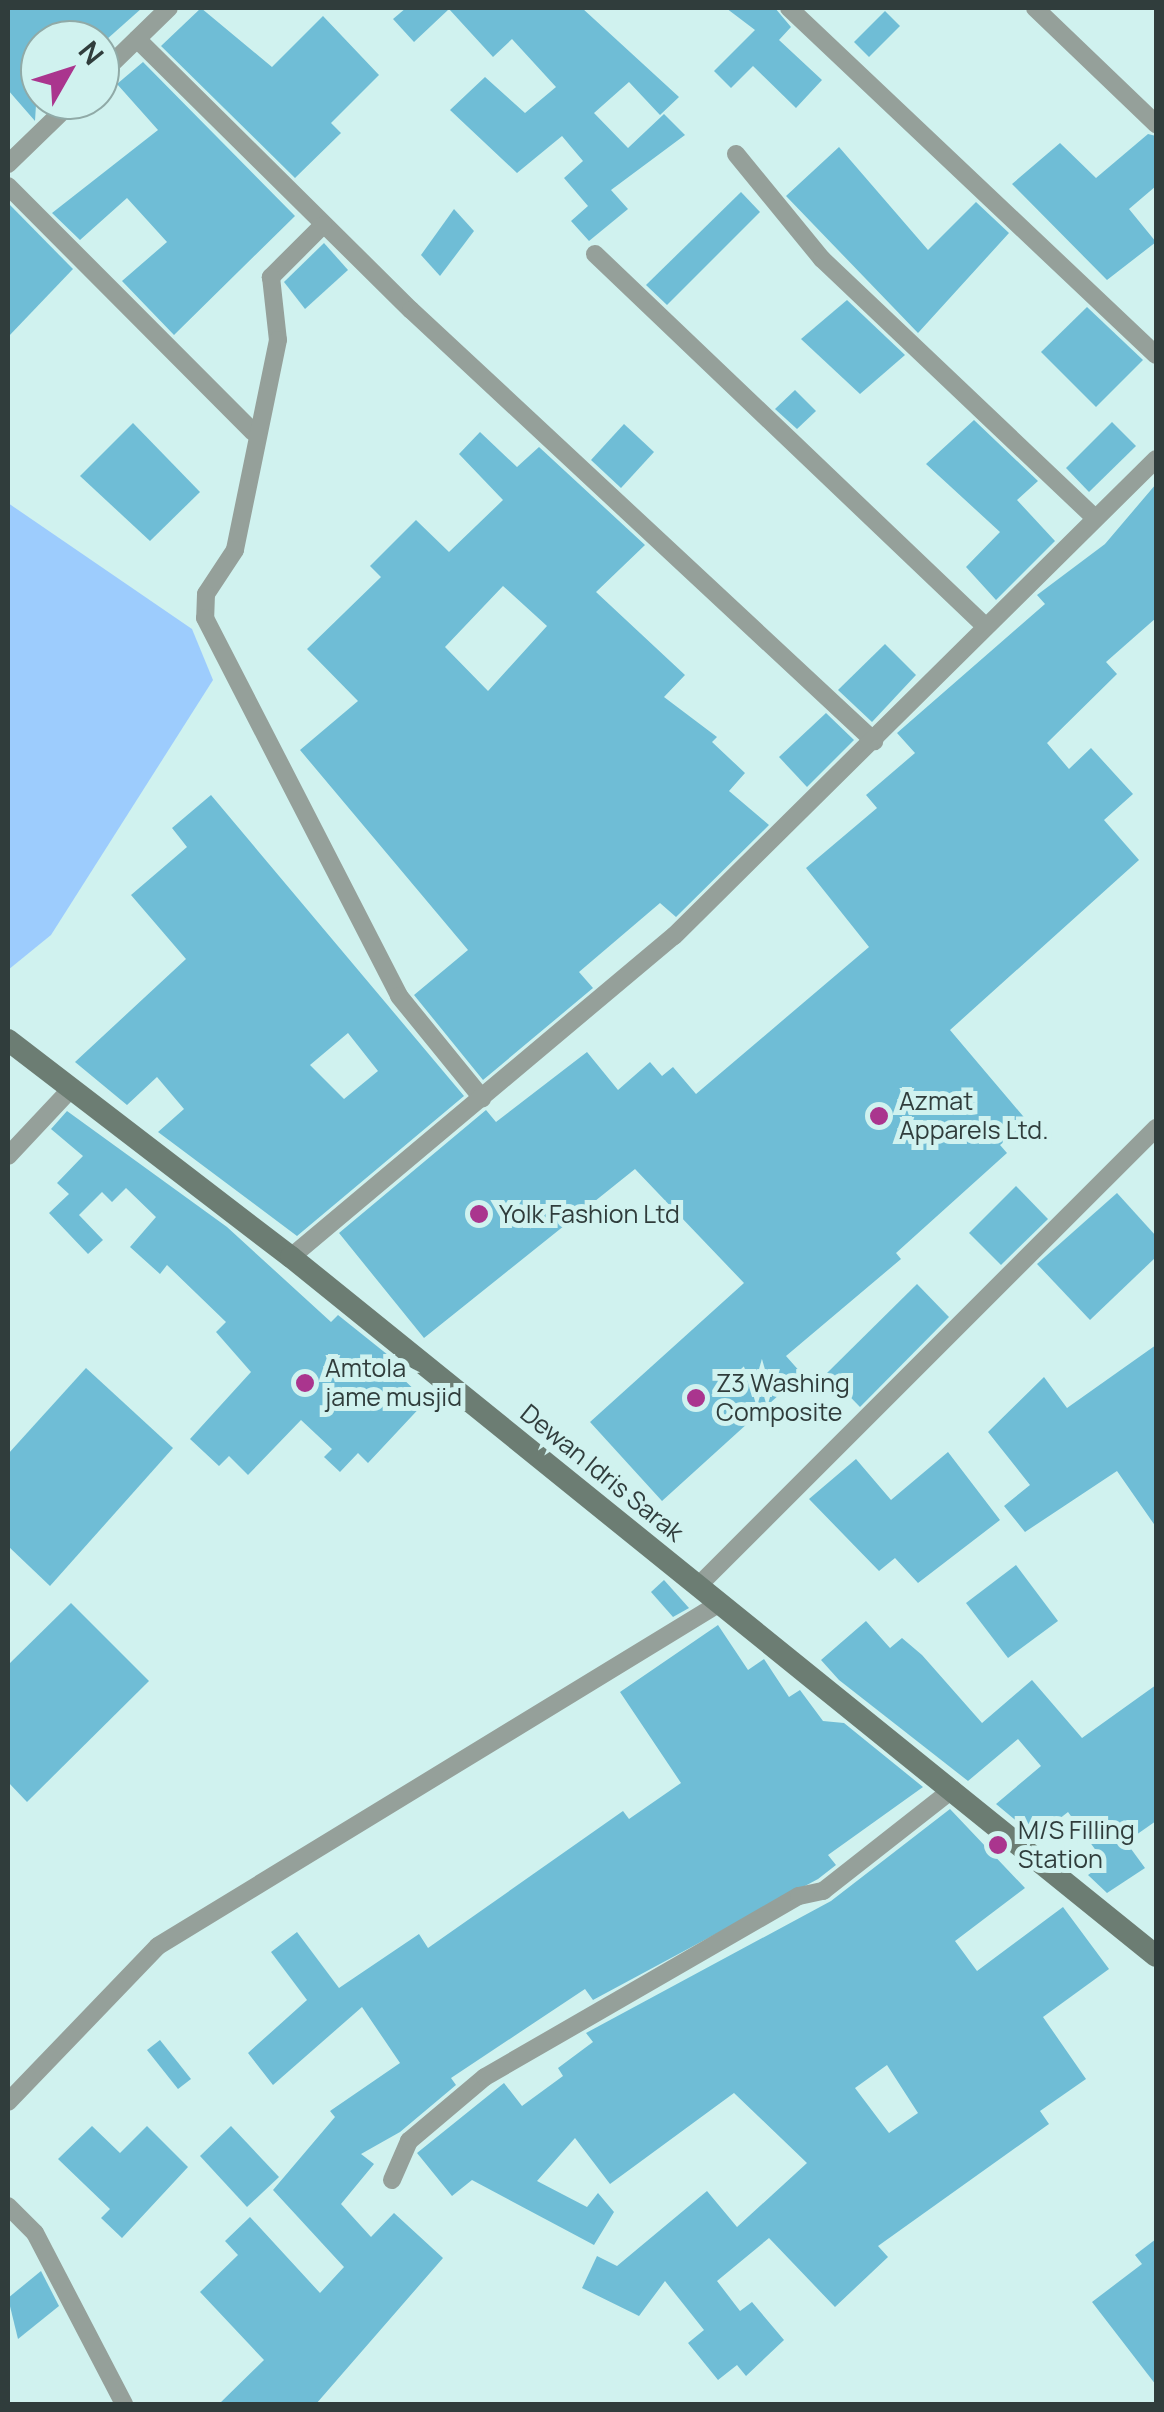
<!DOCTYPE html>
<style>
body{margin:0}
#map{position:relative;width:1164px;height:2412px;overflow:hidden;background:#d0f2ef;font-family:Manrope,sans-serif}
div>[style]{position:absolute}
.water>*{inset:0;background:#9dccfd}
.building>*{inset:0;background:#6fbdd6}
.minor>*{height:18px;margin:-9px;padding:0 9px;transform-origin:9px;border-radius:9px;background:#95a09a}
.secondary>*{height:22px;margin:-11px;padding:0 11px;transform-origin:11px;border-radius:11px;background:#6c7d73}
.dots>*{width:28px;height:28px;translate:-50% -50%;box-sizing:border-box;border:5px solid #d0f2ef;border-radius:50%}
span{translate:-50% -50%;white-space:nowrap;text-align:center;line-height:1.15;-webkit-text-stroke:10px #d0f2ef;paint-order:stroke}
.poi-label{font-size:25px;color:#303d3c}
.left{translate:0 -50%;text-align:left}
.street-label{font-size:25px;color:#303d3c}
.frame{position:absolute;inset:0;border:10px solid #303d3c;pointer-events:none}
.north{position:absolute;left:20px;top:20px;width:100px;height:100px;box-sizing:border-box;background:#d0f2ef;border:2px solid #90aaa7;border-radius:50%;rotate:51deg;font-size:28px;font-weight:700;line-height:40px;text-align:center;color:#303d3c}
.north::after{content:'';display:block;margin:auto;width:35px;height:45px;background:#aa358e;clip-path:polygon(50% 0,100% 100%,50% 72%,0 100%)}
</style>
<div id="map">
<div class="water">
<i style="clip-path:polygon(8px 503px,192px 629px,213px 680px,51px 935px,8px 970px)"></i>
</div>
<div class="building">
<i style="clip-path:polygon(8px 8px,142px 8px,106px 40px,40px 40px,35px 121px,8px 90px)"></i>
<i style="clip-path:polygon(201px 8px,272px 67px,323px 16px,379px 75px,331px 123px,341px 133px,295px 178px,161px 46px)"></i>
<i style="clip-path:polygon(406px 8px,582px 8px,679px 97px,660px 115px,629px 82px,594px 113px,628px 148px,664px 114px,685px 135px,611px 190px,628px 209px,589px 241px,571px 221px,588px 206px,564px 178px,583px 161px,562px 136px,517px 173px,450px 110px,485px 77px,525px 113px,556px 87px,512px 39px,493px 57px,449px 9px,414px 42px,393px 19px)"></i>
<i style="clip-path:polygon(726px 8px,775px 8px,791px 27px,779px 40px,822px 80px,796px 108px,753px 66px,731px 88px,714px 71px,755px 30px)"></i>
<i style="clip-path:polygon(885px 11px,900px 26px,869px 57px,854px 42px)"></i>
<i style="clip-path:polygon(143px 62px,295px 216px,174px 335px,122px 281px,167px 242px,127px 198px,80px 240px,52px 213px,158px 130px,117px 84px)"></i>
<i style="clip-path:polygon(1148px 134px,1156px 136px,1156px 186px,1129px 209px,1156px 242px,1107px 280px,1012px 184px,1060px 143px,1096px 178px)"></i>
<i style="clip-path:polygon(839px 147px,928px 250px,976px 202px,1009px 233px,918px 333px,786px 196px)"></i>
<i style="clip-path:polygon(741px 192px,760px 212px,667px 305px,646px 285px)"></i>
<i style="clip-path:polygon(8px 203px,73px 269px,8px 337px)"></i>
<i style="clip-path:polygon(454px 209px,474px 231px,440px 276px,421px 255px)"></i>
<i style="clip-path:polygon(324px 243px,348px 270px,305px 309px,284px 282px)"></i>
<i style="clip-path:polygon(847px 300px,905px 355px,860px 394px,801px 339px)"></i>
<i style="clip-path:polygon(1087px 307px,1143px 360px,1096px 407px,1041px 352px)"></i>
<i style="clip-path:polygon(795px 390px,816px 411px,797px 429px,775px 409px)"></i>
<i style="clip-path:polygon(974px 420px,1038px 481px,1017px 500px,1055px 541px,996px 600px,966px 567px,1000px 532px,926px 464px)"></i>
<i style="clip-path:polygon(1112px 422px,1136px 446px,1089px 492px,1066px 468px)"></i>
<i style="clip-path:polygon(133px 423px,200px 492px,150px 541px,80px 476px)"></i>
<i style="clip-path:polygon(624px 424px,654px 452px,621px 488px,591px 460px)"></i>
<i style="clip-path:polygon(evenodd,480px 432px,517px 467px,539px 447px,645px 545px,596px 592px,685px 675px,664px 697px,717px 737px,712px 742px,745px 773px,729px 791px,769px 825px,676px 917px,660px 903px,579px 972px,593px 988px,483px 1080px,414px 995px,468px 950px,300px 750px,358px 701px,307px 649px,381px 577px,370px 566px,416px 520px,449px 552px,503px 500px,459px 454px,480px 432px,503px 586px,547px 626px,488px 691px,445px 647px,503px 586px)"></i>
<i style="clip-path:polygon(1156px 484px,1156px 618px,1106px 662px,1117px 674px,1047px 743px,1069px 769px,1091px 748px,1133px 794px,1104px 820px,1139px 860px,950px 1030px,1028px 1122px,1000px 1145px,1007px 1153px,896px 1253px,901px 1259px,786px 1356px,802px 1374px,662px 1501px,590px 1422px,744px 1283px,635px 1169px,424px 1338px,339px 1233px,486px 1110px,496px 1122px,587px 1052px,618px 1090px,650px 1062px,662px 1076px,673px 1067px,696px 1094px,869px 947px,806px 868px,877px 808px,866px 795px,915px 753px,897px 733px,1045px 604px,1037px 595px,1105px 544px)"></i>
<i style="clip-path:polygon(885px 644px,916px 675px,872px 722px,838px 690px)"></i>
<i style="clip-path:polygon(826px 713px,854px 740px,807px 787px,779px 757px)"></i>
<i style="clip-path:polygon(evenodd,211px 795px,464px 1096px,297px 1236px,158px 1132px,184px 1109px,157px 1077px,127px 1105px,75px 1062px,186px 959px,131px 895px,187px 847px,172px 828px,211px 795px,348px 1033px,378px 1071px,344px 1099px,310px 1065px,348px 1033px)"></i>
<i style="clip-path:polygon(67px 1111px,227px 1227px,331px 1322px,338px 1315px,403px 1367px,397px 1373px,426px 1401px,368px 1463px,358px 1453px,340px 1472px,324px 1457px,332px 1449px,301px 1420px,248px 1475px,229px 1456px,219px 1466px,190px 1439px,251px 1372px,216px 1332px,226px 1322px,167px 1265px,160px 1274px,130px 1247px,156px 1217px,126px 1188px,112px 1202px,102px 1192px,79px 1215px,103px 1240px,88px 1254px,49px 1213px,69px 1194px,57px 1183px,83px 1156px,51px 1129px)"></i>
<i style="clip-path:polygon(1016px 1186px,1048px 1219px,1001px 1265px,969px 1233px)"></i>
<i style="clip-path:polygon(1117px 1193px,1156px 1236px,1156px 1257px,1090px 1320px,1037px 1264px)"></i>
<i style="clip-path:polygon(917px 1284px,949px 1317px,860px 1407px,827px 1373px)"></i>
<i style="clip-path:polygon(1156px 1345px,1156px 1527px,1117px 1471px,1025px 1532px,1004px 1506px,1030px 1485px,988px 1432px,1044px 1377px,1067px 1408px)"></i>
<i style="clip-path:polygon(86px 1368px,173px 1448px,50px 1586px,8px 1546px,8px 1454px)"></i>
<i style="clip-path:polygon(948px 1452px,1000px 1520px,918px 1583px,895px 1558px,879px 1571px,809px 1499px,856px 1459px,891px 1500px)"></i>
<i style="clip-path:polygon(1016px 1565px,1058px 1621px,1008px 1658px,966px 1603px)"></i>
<i style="clip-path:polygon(664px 1580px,689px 1608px,673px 1617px,651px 1592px)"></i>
<i style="clip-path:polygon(71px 1603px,149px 1681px,27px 1802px,8px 1782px,8px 1665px)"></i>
<i style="clip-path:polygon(866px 1621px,890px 1648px,902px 1638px,922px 1655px,982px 1723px,1032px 1680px,1082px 1738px,1156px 1685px,1156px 1821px,1126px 1842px,1145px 1868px,1107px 1893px,1088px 1875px,1105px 1863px,1068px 1812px,1036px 1837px,996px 1804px,1041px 1766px,1018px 1739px,968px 1781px,839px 1680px,821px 1660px)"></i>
<i style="clip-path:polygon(718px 1625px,748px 1670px,764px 1659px,789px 1697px,800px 1690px,823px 1721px,844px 1723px,923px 1787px,828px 1855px,836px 1865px,818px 1879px,593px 2000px,585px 1989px,451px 2078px,456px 2085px,400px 2132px,361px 2154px,374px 2164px,341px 2204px,371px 2237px,394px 2213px,443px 2258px,316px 2404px,219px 2404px,264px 2360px,200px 2292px,238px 2255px,225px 2241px,250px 2217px,320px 2293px,344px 2267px,273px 2190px,335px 2117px,330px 2111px,400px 2063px,362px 2007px,273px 2085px,248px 2053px,307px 2000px,271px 1952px,297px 1932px,339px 1988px,419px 1934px,428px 1948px,623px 1811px,629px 1819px,681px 1783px,620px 1692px)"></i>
<i style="clip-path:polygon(evenodd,950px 1809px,1025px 1888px,955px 1941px,977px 1971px,1063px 1907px,1109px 1969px,1043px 2017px,1086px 2079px,1040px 2111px,1049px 2124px,878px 2246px,888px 2257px,835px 2307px,769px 2238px,717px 2281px,740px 2311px,752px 2302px,784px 2340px,746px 2376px,737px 2365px,718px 2380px,688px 2343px,704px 2330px,665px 2281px,639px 2316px,582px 2288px,597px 2256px,617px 2266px,707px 2191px,737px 2227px,807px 2163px,734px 2093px,610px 2184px,575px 2138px,537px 2181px,587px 2207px,598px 2193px,614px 2212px,594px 2245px,472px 2180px,452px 2196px,417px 2153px,504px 2083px,522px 2106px,563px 2076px,558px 2068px,593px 2042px,586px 2033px,831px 1901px,950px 1809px,887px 2065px,918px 2113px,889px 2133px,855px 2088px,887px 2065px)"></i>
<i style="clip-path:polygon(160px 2040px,191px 2079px,178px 2089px,147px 2050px)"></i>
<i style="clip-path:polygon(92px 2126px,120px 2153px,147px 2126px,188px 2167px,122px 2238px,101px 2218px,110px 2209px,58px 2159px)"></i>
<i style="clip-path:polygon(231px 2126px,279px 2177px,247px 2207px,200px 2156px)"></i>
<i style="clip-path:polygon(1156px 2239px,1156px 2385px,1092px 2302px,1142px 2264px,1135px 2255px)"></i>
<i style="clip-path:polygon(41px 2271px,59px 2306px,18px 2339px,8px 2298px)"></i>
</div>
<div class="minor">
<i style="left:789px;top:8px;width:505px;rotate:43.4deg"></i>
<i style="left:1035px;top:8px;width:168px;rotate:43.8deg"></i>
<i style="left:137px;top:39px;width:385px;rotate:44.7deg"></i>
<i style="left:411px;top:310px;width:633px;rotate:42.95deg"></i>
<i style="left:100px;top:75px;width:96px;rotate:-44.2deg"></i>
<i style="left:736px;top:154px;width:136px;rotate:50.7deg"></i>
<i style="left:822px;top:259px;width:373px;rotate:43.5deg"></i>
<i style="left:8px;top:164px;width:92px;rotate:-44.1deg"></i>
<i style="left:8px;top:186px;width:347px;rotate:45.1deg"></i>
<i style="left:323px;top:225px;width:74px;rotate:135deg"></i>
<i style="left:271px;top:277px;width:63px;rotate:83.7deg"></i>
<i style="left:278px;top:340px;width:214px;rotate:101.6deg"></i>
<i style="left:235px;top:550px;width:53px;rotate:123.4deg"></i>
<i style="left:206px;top:594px;width:24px;rotate:92deg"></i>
<i style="left:205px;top:618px;width:425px;rotate:62.8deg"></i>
<i style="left:399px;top:996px;width:132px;rotate:50.9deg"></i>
<i style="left:595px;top:254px;width:539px;rotate:43.65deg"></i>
<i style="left:8px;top:1156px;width:92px;rotate:-46.8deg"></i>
<i style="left:291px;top:1257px;width:500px;rotate:-40deg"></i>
<i style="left:674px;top:936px;width:678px;rotate:-44.7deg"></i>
<i style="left:698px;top:1586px;width:648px;rotate:-45deg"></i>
<i style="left:8px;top:2102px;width:216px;rotate:-46.1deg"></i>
<i style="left:158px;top:1946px;width:658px;rotate:-31.4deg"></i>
<i style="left:392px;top:2180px;width:43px;rotate:-66.4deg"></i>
<i style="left:409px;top:2141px;width:99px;rotate:-40.1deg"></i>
<i style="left:485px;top:2077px;width:362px;rotate:-30deg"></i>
<i style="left:799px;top:1896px;width:25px;rotate:-12deg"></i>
<i style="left:823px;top:1891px;width:165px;rotate:-38.1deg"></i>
<i style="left:8px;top:2206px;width:38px;rotate:45deg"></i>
<i style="left:35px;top:2233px;width:193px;rotate:62.5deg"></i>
</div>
<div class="secondary">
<i style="left:8px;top:1040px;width:357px;rotate:37.5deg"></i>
<i style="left:291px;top:1257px;width:1112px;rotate:38.94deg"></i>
</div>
<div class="dots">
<i style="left:879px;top:1116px;background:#aa358e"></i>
<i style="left:479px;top:1214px;background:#aa358e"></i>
<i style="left:305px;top:1383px;background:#aa358e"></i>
<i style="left:696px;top:1398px;background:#aa358e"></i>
<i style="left:998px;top:1845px;background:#aa358e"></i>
</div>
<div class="poi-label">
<span class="left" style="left:899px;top:1116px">Azmat<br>Apparels Ltd.</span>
<span class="left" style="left:499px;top:1214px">Yolk Fashion Ltd</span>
<span class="left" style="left:325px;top:1383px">Amtola<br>jame musjid</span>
<span class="left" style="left:716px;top:1398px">Z3 Washing<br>Composite</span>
<span class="left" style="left:1018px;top:1845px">M/S Filling<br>Station</span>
</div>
<div class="street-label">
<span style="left:602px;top:1473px;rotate:39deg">Dewan Idris Sarak</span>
</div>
<div class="frame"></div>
<div class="north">N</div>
</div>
